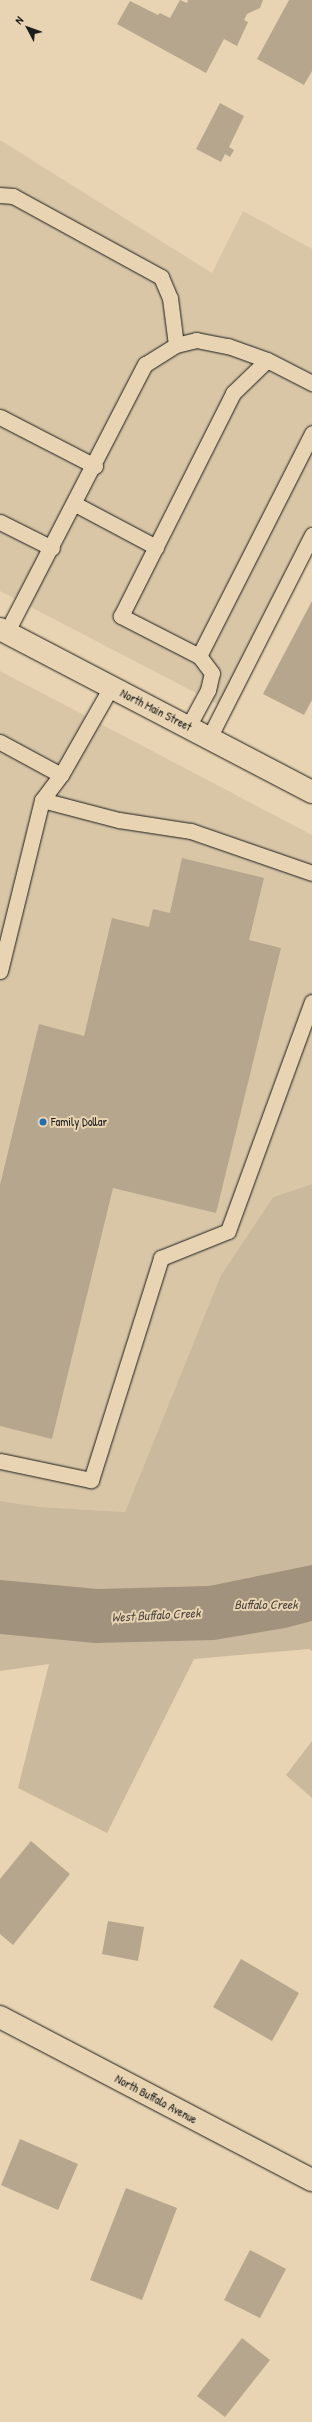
<!DOCTYPE html>
<style>
body{margin:0}
#map{position:relative;width:312px;height:2422px;overflow:hidden;background:#e8d4b2;font-family:"Patrick Hand",sans-serif}
div>[style]{position:absolute}
.built>*{inset:0;background:#d9c6a7}
.green>*{inset:0;background:#cbb99d}
.water>*{inset:0;background:#a0927d}
.building>*{inset:0;background:#b5a68d}
.roads{filter:drop-shadow(0 0 1px #1c1c1c) drop-shadow(0 0 1px #1c1c1c)}
.service>*{height:15px;margin:-7.5px;padding:0 7.5px;transform-origin:7.5px;border-radius:7.5px;background:#e8d4b2}
.minor>*{height:22px;margin:-11px;padding:0 11px;transform-origin:11px;border-radius:11px;background:#e8d4b2}
.primary>*{height:22px;margin:-11px;padding:0 11px;transform-origin:11px;border-radius:11px;background:#e8d4b2}
.dots>*{width:11px;height:11px;translate:-50% -50%;box-sizing:border-box;border:2px solid #e8d4b2;border-radius:50%}
span{translate:-50% -50%;white-space:nowrap;text-align:center;line-height:1.15;-webkit-text-stroke:4px #e8d4b2;paint-order:stroke}
.street-label{font-size:12px;color:#1c1c1c}
.poi-label{font-size:12px;color:#1c1c1c}
.left{translate:0 -50%;text-align:left}
.water-label{font-size:13px;color:#4a453e;font-style:italic}
.north{position:absolute;left:8px;top:8px;width:40px;height:40px;-webkit-text-stroke:3px #e8d4b2;paint-order:stroke;rotate:311deg;font-size:11px;font-weight:700;line-height:16px;text-align:center;color:#1c1c1c}
.north::after{content:'';display:block;margin:auto;width:14px;height:18px;background:#1c1c1c;clip-path:polygon(50% 0,100% 100%,50% 72%,0 100%)}
</style>
<div id="map">
<div class="built">
<i style="clip-path:polygon(0 140px,212px 273px,243px 211px,312px 249px,312px 522px,219px 705px,0 591px)"></i>
<i style="clip-path:polygon(0 671px,312px 835px,312px 1184px,273px 1197px,221px 1275px,125px 1512px,41px 1507px,0 1501px)"></i>
</div>
<div class="green">
<i style="clip-path:polygon(312px 1184px,312px 1651px,309px 1649px,194px 1659px,107px 1833px,18px 1788px,49px 1664px,0 1671px,0 1501px,41px 1507px,125px 1512px,221px 1275px,273px 1197px)"></i>
<i style="clip-path:polygon(312px 1741px,312px 1798px,286px 1775px)"></i>
</div>
<div class="water">
<i style="clip-path:polygon(312px 1565px,312px 1621px,285px 1628px,214px 1640px,95px 1643px,0 1634px,0 1580px,98px 1589px,209px 1586px)"></i>
</div>
<div class="building">
<i style="clip-path:polygon(180px 0,187px 3px,188px 0,263px 0,260px 8px,247px 14px,244px 20px,248px 22px,237px 46px,224px 39px,206px 73px,117px 24px,130px 1px,158px 15px,160px 13px,170px 18px)"></i>
<i style="clip-path:polygon(289px 0,312px 0,312px 71px,304px 85px,257px 59px)"></i>
<i style="clip-path:polygon(220px 103px,244px 116px,229px 147px,234px 150px,230px 157px,225px 154px,221px 162px,196px 149px)"></i>
<i style="clip-path:polygon(312px 601px,312px 700px,304px 715px,263px 694px)"></i>
<i style="clip-path:polygon(182px 858px,264px 878px,249px 940px,281px 948px,216px 1213px,113px 1188px,52px 1439px,0 1426px,0 1185px,39px 1024px,84px 1036px,112px 918px,149px 927px,153px 909px,170px 913px)"></i>
<i style="clip-path:polygon(31px 1841px,70px 1874px,13px 1945px,0 1934px,0 1879px)"></i>
<i style="clip-path:polygon(108px 1921px,144px 1927px,138px 1961px,102px 1954px)"></i>
<i style="clip-path:polygon(241px 1959px,299px 1993px,272px 2041px,213px 2007px)"></i>
<i style="clip-path:polygon(20px 2139px,78px 2164px,58px 2210px,1px 2185px)"></i>
<i style="clip-path:polygon(126px 2188px,177px 2208px,142px 2300px,90px 2280px)"></i>
<i style="clip-path:polygon(250px 2250px,286px 2269px,260px 2318px,224px 2300px)"></i>
<i style="clip-path:polygon(242px 2338px,270px 2360px,225px 2417px,197px 2396px)"></i>
</div>
<div class="roads">
<div class="service">
<i style="left:0;top:195px;width:13px;rotate:4deg"></i>
<i style="left:13px;top:196px;width:169px;rotate:28.7deg"></i>
<i style="left:161px;top:277px;width:23px;rotate:67deg"></i>
<i style="left:170px;top:298px;width:47px;rotate:82.7deg"></i>
<i style="left:176px;top:345px;width:36px;rotate:148deg"></i>
<i style="left:145px;top:364px;width:303px;rotate:117.3deg"></i>
<i style="left:176px;top:345px;width:21px;rotate:-14deg"></i>
<i style="left:196px;top:340px;width:33px;rotate:11deg"></i>
<i style="left:228px;top:346px;width:41px;rotate:19.7deg"></i>
<i style="left:0;top:417px;width:107px;rotate:27.3deg"></i>
<i style="left:75px;top:504px;width:92px;rotate:28deg"></i>
<i style="left:0;top:522px;width:58px;rotate:26.6deg"></i>
<i style="left:199px;top:656px;width:250px;rotate:-63.1deg"></i>
<i style="left:188px;top:727px;width:42px;rotate:-61.6deg"></i>
<i style="left:208px;top:690px;width:17px;rotate:-77deg"></i>
<i style="left:212px;top:673px;width:21px;rotate:-127deg"></i>
<i style="left:199px;top:656px;width:88px;rotate:-152.9deg"></i>
<i style="left:121px;top:616px;width:250px;rotate:-63.3deg"></i>
<i style="left:233px;top:393px;width:47px;rotate:-44.1deg"></i>
<i style="left:267px;top:360px;width:51px;rotate:27.1deg"></i>
<i style="left:209px;top:738px;width:228px;rotate:-63.1deg"></i>
<i style="left:0;top:742px;width:69px;rotate:28.4deg"></i>
<i style="left:42px;top:800px;width:80px;rotate:14.6deg"></i>
<i style="left:119px;top:820px;width:73px;rotate:8.7deg"></i>
<i style="left:191px;top:831px;width:128px;rotate:19.1deg"></i>
<i style="left:0;top:971px;width:176px;rotate:-76.2deg"></i>
<i style="left:42px;top:800px;width:31px;rotate:-53deg"></i>
<i style="left:61px;top:775px;width:101px;rotate:-60.4deg"></i>
<i style="left:0;top:1461px;width:93px;rotate:11.8deg"></i>
<i style="left:91px;top:1480px;width:233px;rotate:-72.5deg"></i>
<i style="left:161px;top:1258px;width:72px;rotate:-21.9deg"></i>
<i style="left:228px;top:1231px;width:244px;rotate:-69.9deg"></i>
</div>
<div class="minor">
<i style="left:0;top:2017px;width:352px;rotate:27.6deg"></i>
</div>
<div class="primary">
<i style="left:0;top:629px;width:352px;rotate:27.6deg"></i>
</div>
</div>
<div class="dots">
<i style="left:43px;top:1122px;background:#1f6fb2"></i>
</div>
<div class="street-label">
<span style="left:156px;top:710px;rotate:27deg">North Main Street</span>
<span style="left:156px;top:2099px;rotate:28deg">North Buffalo Avenue</span>
</div>
<div class="poi-label">
<span class="left" style="left:51px;top:1122px">Family Dollar</span>
</div>
<div class="water-label">
<span style="left:266px;top:1604px">Buffalo Creek</span>
<span style="left:156px;top:1615px;rotate:-3deg">West Buffalo Creek</span>
</div>
<div class="north">N</div>
</div>
